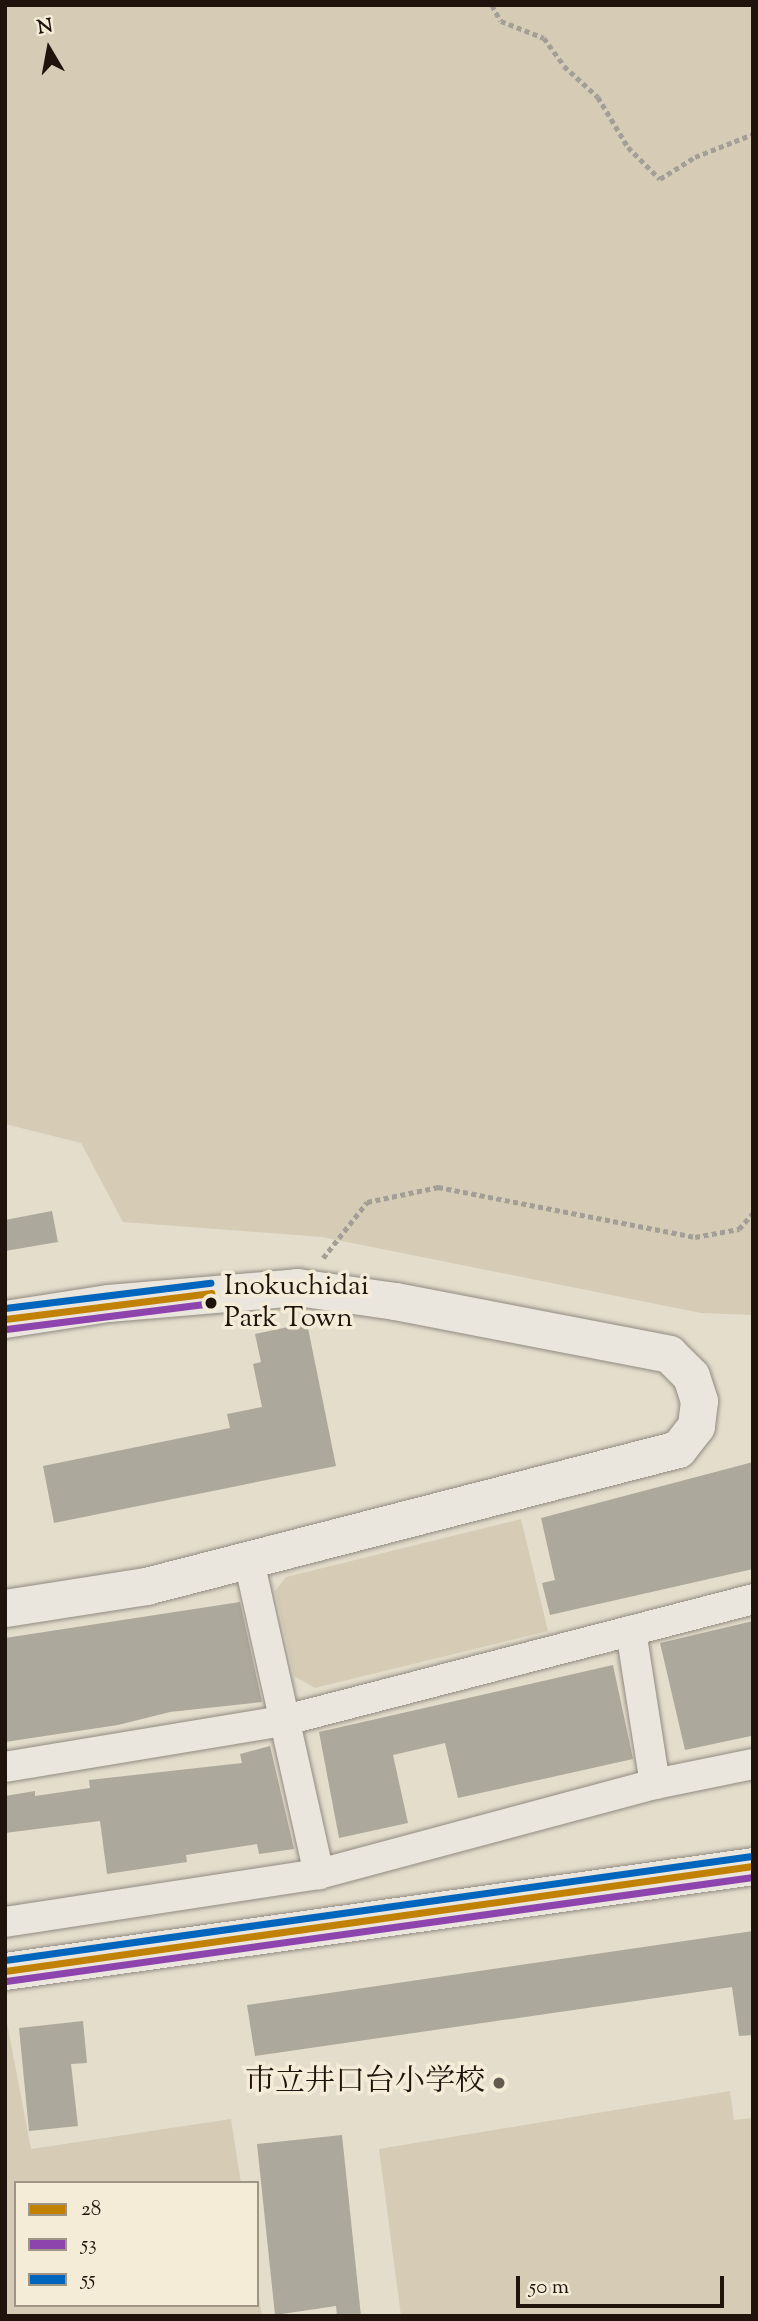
<!DOCTYPE html>
<meta charset="utf-8">
<style>
body{margin:0}
#map{position:relative;width:758px;height:2321px;overflow:hidden;background:#e4ddcc;font-family:"Sorts Mill Goudy","Noto Serif JP",serif}
div>[style]{position:absolute}
.green>*{inset:0;background:#d6ccb5}
.building>*{inset:0;background:#ada89c}
.path>*{height:4.5px;margin-top:-2.25px;transform-origin:0;background:repeating-linear-gradient(90deg,#a39e96 0 5px,transparent 0 8.5px)}
.roads{filter:drop-shadow(0 0 2px #908a80) drop-shadow(0 0 2px #908a80)}
.minor>*{height:30px;margin:-15px;padding:0 15px;transform-origin:15px;border-radius:15px;background:#eae6dd}
.tertiary>*{height:37px;margin:-18.5px;padding:0 18.5px;transform-origin:18.5px;border-radius:18.5px;background:#eae6dd}
.bus-1>*{height:7px;margin:-3.5px;padding:0 3.5px;transform-origin:3.5px;border-radius:3.5px;background:#c18103}
.bus-2>*{height:7px;margin:-3.5px;padding:0 3.5px;transform-origin:3.5px;border-radius:3.5px;background:#8e44ad}
.bus-3>*{height:7px;margin:-3.5px;padding:0 3.5px;transform-origin:3.5px;border-radius:3.5px;background:#0065bd}
.dots>*{width:19px;height:19px;translate:-50% -50%;box-sizing:border-box;border:4px solid #f4ecd7;border-radius:50%}
span{translate:-50% -50%;white-space:nowrap;text-align:center;line-height:1.15;-webkit-text-stroke:7px #f4ecd7;paint-order:stroke}
.bus-label{font-size:28px;color:#1f130b}
.left{translate:0 -50%;text-align:left}
.poi-label{font-size:30px;color:#1f130b}
.right{translate:-100% -50%;text-align:right}
.frame{position:absolute;inset:0;border:7px solid #1f130b;pointer-events:none}
.legend{position:absolute;left:14px;top:2181px;width:245px;height:126px;box-sizing:border-box;background:#f4ecd7;border:2px solid #9f9585;margin:0;padding:9px 12px;list-style:none;font-size:21px;color:#1f130b}
.legend li{display:flex;align-items:center;gap:14px;height:35px}
.legend b{width:35px;border:2px solid #9f9585}
.north{position:absolute;left:14px;top:14px;width:70px;height:70px;-webkit-text-stroke:5px #f4ecd7;paint-order:stroke;rotate:350deg;font-size:19px;font-weight:700;line-height:28px;text-align:center;color:#1f130b}
.north::after{content:'';display:block;margin:auto;width:24px;height:32px;background:#1f130b;clip-path:polygon(50% 0,100% 100%,50% 72%,0 100%)}
.scale{position:absolute;left:516px;top:2276px;width:208px;height:32px;box-sizing:border-box;border:4px solid #1f130b;border-top:0;padding-left:9px;font-size:21px;line-height:24px;white-space:nowrap;color:#1f130b;-webkit-text-stroke:5px #f4ecd7;paint-order:stroke}
</style>
<div id="map">
<div class="green">
<i style="clip-path:polygon(5px 5px,753px 5px,753px 1315px,701px 1313px,322px 1237px,123px 1222px,81px 1143px,5px 1124px)"></i>
<i style="clip-path:polygon(521px 1519px,548px 1631px,315px 1688px,294px 1676px,275px 1591px,286px 1577px)"></i>
<i style="clip-path:polygon(5px 2012px,31px 2149px,231px 2119px,241px 2183px,16px 2183px,16px 2305px,257px 2305px,257px 2285px,262px 2316px,5px 2316px)"></i>
<i style="clip-path:polygon(730px 2091px,734px 2120px,753px 2118px,753px 2316px,401px 2316px,379px 2149px)"></i>
</div>
<div class="building">
<i style="clip-path:polygon(52px 1211px,58px 1242px,5px 1251px,5px 1220px)"></i>
<i style="clip-path:polygon(307px 1323px,336px 1466px,54px 1523px,43px 1466px,230px 1428px,227px 1414px,262px 1407px,253px 1364px,261px 1362px,255px 1334px)"></i>
<i style="clip-path:polygon(753px 1462px,753px 1569px,550px 1615px,542px 1583px,555px 1580px,541px 1518px)"></i>
<i style="clip-path:polygon(240px 1602px,262px 1702px,170px 1712px,118px 1725px,5px 1742px,5px 1638px)"></i>
<i style="clip-path:polygon(753px 1621px,751px 1736px,685px 1750px,660px 1643px)"></i>
<i style="clip-path:polygon(613px 1665px,633px 1759px,458px 1798px,445px 1743px,393px 1755px,408px 1823px,339px 1838px,319px 1732px)"></i>
<i style="clip-path:polygon(270px 1746px,294px 1849px,259px 1854px,257px 1844px,186px 1855px,187px 1862px,107px 1874px,100px 1821px,5px 1833px,5px 1796px,35px 1791px,35px 1796px,90px 1788px,89px 1780px,242px 1763px,240px 1754px)"></i>
<i style="clip-path:polygon(753px 1931px,753px 2035px,739px 2036px,732px 1987px,255px 2056px,247px 2005px)"></i>
<i style="clip-path:polygon(83px 2021px,87px 2063px,71px 2064px,78px 2126px,29px 2131px,19px 2028px)"></i>
<i style="clip-path:polygon(342px 2135px,361px 2316px,337px 2316px,336px 2306px,275px 2315px,257px 2144px)"></i>
</div>
<div class="path">
<i style="left:492px;top:5px;width:18px;rotate:61deg"></i>
<i style="left:501px;top:21px;width:46px;rotate:21.6deg"></i>
<i style="left:544px;top:38px;width:34px;rotate:54deg"></i>
<i style="left:564px;top:66px;width:46px;rotate:42.4deg"></i>
<i style="left:598px;top:97px;width:58px;rotate:59deg"></i>
<i style="left:628px;top:147px;width:45px;rotate:45deg"></i>
<i style="left:660px;top:179px;width:41px;rotate:-32.2deg"></i>
<i style="left:695px;top:157px;width:62px;rotate:-21.6deg"></i>
<i style="left:323px;top:1258px;width:71px;rotate:-51.8deg"></i>
<i style="left:367px;top:1202px;width:73px;rotate:-11.9deg"></i>
<i style="left:438px;top:1187px;width:262px;rotate:11deg"></i>
<i style="left:695px;top:1237px;width:45px;rotate:-10.3deg"></i>
<i style="left:739px;top:1229px;width:21px;rotate:-49deg"></i>
</div>
<div class="roads">
<div class="minor">
<i style="left:249px;top:1561px;width:321px;rotate:77.4deg"></i>
<i style="left:631px;top:1631px;width:155px;rotate:81.1deg"></i>
<i style="left:5px;top:1767px;width:281px;rotate:-9.4deg"></i>
<i style="left:282px;top:1721px;width:487px;rotate:-14.5deg"></i>
<i style="left:5px;top:1922px;width:318px;rotate:-8.7deg"></i>
<i style="left:319px;top:1874px;width:348px;rotate:-15deg"></i>
<i style="left:655px;top:1784px;width:100px;rotate:-11.5deg"></i>
</div>
<div class="tertiary">
<i style="left:5px;top:1319px;width:104px;rotate:-8.8deg"></i>
<i style="left:108px;top:1303px;width:190px;rotate:-4.8deg"></i>
<i style="left:297px;top:1287px;width:99px;rotate:8.1deg"></i>
<i style="left:395px;top:1301px;width:279px;rotate:10.9deg"></i>
<i style="left:669px;top:1354px;width:31px;rotate:45deg"></i>
<i style="left:691px;top:1376px;width:26px;rotate:72deg"></i>
<i style="left:699px;top:1401px;width:25px;rotate:97deg"></i>
<i style="left:696px;top:1426px;width:29px;rotate:128deg"></i>
<i style="left:678px;top:1449px;width:549px;rotate:165.56deg"></i>
<i style="left:146px;top:1586px;width:143px;rotate:171.1deg"></i>
<i style="left:5px;top:1971px;width:755px;rotate:-7.99deg"></i>
</div>
</div>
<div class="bus-1">
<i style="left:5px;top:1319px;width:208px;rotate:-7.2deg"></i>
<i style="left:5px;top:1971px;width:755px;rotate:-7.99deg"></i>
</div>
<div class="bus-2">
<i style="left:6px;top:1329px;width:208px;rotate:-7.2deg"></i>
<i style="left:6px;top:1981px;width:754px;rotate:-7.93deg"></i>
</div>
<div class="bus-3">
<i style="left:5px;top:1308px;width:207px;rotate:-7deg"></i>
<i style="left:5px;top:1960px;width:754px;rotate:-7.93deg"></i>
</div>
<div class="dots">
<i style="left:211px;top:1303px;background:#1f130b"></i>
<i style="left:499px;top:2083px;background:#645a4f"></i>
</div>
<div class="bus-label">
<span class="left" style="left:224px;top:1303px">Inokuchidai<br>Park Town</span>
</div>
<div class="poi-label">
<span class="right" style="left:485px;top:2083px">市立井口台小学校</span>
</div>
<div class="frame"></div>
<ul class="legend">
<li><b style="height:9px;background:#c18103"></b>28</li>
<li><b style="height:9px;background:#8e44ad"></b>53</li>
<li><b style="height:9px;background:#0065bd"></b>55</li>
</ul>
<div class="north">N</div>
<div class="scale">50 m</div>
</div>
